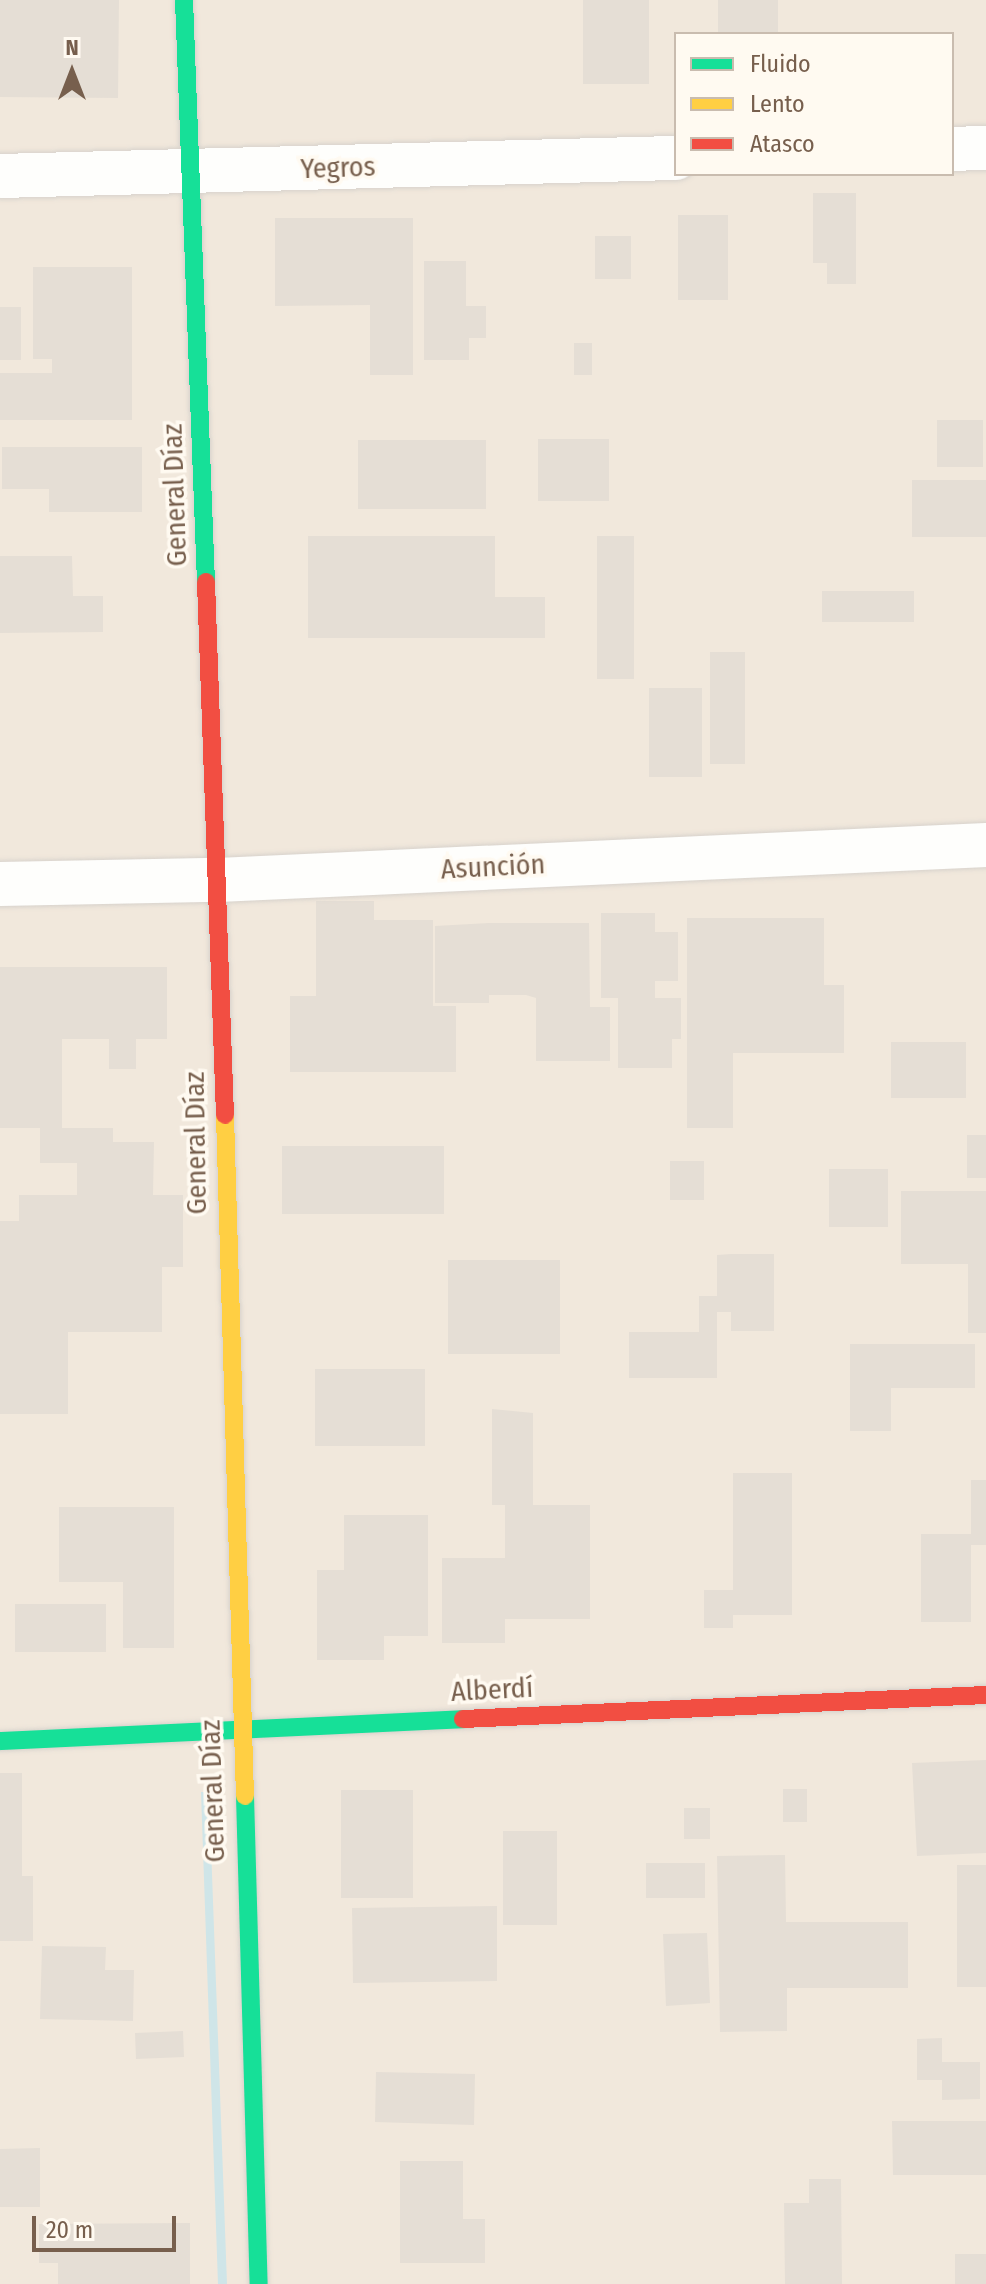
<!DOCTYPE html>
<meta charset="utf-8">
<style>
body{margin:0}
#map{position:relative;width:986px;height:2284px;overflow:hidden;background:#f8f5ee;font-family:"Fira Sans Condensed",sans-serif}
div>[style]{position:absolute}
.residential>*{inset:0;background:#f1e8dc}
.water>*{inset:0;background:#cfe5e8}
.building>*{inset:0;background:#e5ded5}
.roads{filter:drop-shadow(0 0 2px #d7d2cc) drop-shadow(0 0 2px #d7d2cc)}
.street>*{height:44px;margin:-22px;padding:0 22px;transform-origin:22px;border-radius:22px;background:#fefefc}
.fast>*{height:18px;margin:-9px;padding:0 9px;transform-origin:9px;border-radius:9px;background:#16e098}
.slow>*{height:18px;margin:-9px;padding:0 9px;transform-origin:9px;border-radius:9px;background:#ffcf43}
.jam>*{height:18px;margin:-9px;padding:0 9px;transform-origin:9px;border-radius:9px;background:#f24e42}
span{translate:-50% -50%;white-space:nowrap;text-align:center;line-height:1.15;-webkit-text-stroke:7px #fffaf1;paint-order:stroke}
.street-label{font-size:28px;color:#775f4d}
.legend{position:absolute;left:674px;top:32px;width:280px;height:144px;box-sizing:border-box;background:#fffaf1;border:2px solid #c9bcaf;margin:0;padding:10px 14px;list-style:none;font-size:24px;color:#775f4d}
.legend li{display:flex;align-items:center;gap:16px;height:40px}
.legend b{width:40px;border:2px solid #c9bcaf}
.north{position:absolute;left:32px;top:32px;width:80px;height:80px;-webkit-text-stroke:6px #fffaf1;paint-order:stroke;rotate:0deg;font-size:22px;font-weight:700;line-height:32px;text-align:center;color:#775f4d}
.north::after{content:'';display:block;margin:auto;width:28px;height:36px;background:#775f4d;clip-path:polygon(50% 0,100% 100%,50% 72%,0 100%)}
.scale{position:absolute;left:32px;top:2216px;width:144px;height:36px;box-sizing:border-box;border:4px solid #775f4d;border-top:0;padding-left:10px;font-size:24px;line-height:28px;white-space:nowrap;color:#775f4d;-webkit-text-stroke:6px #fffaf1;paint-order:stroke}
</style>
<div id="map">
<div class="residential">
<i style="clip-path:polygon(evenodd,0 0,986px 0,986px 2284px,0 2284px,0 0,676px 34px,952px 34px,952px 174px,676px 174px,676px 34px)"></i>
</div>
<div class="water">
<i style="clip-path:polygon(201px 1792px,209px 1792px,227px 2284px,218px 2284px)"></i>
</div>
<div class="building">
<i style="clip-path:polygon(0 0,119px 0,118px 98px,0 97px)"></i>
<i style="clip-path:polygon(583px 0,649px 0,649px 84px,583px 84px)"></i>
<i style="clip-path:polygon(718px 0,778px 0,778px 34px,718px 34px)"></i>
<i style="clip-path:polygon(813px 193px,856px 193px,856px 284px,827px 284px,827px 263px,813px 263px)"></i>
<i style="clip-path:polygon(678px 215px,728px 215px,728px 300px,678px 300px)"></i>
<i style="clip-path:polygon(275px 218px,413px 218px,413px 375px,370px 375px,370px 305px,275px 306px)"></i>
<i style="clip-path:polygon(595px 236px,631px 236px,631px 279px,595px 279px)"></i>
<i style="clip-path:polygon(424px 261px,466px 261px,466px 306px,486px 306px,486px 338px,469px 338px,469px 360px,424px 360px)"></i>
<i style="clip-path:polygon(33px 267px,132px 267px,132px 420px,0 420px,0 373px,52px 373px,52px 359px,33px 359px)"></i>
<i style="clip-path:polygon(0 307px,21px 307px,21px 360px,0 360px)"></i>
<i style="clip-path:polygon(574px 343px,592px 343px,592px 375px,574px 375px)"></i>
<i style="clip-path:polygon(937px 420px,983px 420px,983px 467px,937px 467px)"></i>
<i style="clip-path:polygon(538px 439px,609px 439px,609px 501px,538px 501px)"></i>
<i style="clip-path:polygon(358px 440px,486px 440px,486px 509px,358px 509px)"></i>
<i style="clip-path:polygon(2px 447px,142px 447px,142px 512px,49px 512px,49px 489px,2px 489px)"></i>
<i style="clip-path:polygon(912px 480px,986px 480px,986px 537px,912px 537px)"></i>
<i style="clip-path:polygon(308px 536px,495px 536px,495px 597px,545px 597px,545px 638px,308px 638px)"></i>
<i style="clip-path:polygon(597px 536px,634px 536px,634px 679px,597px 679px)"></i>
<i style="clip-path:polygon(0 556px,72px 556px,73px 596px,103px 596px,103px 632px,0 633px)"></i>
<i style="clip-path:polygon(822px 591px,914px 591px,914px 622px,822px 622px)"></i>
<i style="clip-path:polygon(710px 652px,745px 652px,745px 764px,710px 764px)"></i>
<i style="clip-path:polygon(649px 688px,702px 688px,702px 777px,649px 777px)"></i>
<i style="clip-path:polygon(316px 901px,374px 901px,374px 920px,433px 920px,433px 1006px,456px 1006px,456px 1072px,290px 1072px,290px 996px,316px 996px)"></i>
<i style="clip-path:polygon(601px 913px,655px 913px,655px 932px,678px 932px,678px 981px,655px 981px,655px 998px,681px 998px,681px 1039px,672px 1039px,672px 1068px,618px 1068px,618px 998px,601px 998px)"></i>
<i style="clip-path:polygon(687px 918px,824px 918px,824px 985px,844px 985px,844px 1053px,733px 1053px,733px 1128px,687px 1128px)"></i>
<i style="clip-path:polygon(489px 923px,589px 923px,590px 1007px,610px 1007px,610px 1061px,536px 1061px,536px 998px,526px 995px,489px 995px,489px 1003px,435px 1003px,435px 926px)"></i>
<i style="clip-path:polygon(0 967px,167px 967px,167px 1039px,136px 1039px,136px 1069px,109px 1069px,109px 1039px,62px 1039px,62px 1128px,113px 1128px,113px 1142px,154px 1142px,153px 1195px,183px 1195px,183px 1267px,162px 1267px,162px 1332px,68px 1332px,68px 1414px,0 1414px,0 1221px,19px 1221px,19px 1195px,77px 1195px,77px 1163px,40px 1163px,40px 1128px,0 1128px)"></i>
<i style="clip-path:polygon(891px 1042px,966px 1042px,966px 1098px,891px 1098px)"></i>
<i style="clip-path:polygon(967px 1135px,986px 1135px,986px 1178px,967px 1178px)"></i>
<i style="clip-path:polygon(282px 1146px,444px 1146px,444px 1214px,282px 1214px)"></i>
<i style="clip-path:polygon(670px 1161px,704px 1161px,704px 1200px,670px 1200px)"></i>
<i style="clip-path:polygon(829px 1169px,888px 1169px,888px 1227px,829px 1227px)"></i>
<i style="clip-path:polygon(901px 1191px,986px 1191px,986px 1333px,968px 1333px,968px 1264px,901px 1264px)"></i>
<i style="clip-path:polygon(731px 1254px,774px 1254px,774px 1331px,731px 1331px,731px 1312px,717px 1312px,717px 1378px,629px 1378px,629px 1332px,699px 1332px,699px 1296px,717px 1296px,717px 1255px)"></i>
<i style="clip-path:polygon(448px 1260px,560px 1260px,560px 1354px,448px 1354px)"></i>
<i style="clip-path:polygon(850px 1344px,975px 1344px,975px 1388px,891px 1388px,891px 1431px,850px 1431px)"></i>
<i style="clip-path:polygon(315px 1369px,425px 1369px,425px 1446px,315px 1446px)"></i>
<i style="clip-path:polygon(492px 1409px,533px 1413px,533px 1505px,590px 1505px,590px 1619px,505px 1619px,505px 1643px,442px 1643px,442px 1558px,505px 1558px,505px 1505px,492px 1505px)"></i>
<i style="clip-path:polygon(733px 1473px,792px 1473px,792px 1615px,733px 1615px,733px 1628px,704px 1628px,704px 1590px,733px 1590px)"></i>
<i style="clip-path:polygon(971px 1480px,986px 1480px,986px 1545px,971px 1545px,971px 1622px,921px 1622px,921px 1534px,971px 1534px)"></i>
<i style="clip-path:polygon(59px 1507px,174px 1507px,174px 1648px,123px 1648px,123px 1582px,59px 1582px)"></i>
<i style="clip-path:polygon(344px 1515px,428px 1515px,428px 1636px,384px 1636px,384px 1660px,317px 1660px,317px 1570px,344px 1570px)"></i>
<i style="clip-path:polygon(15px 1604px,106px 1604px,106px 1652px,15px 1652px)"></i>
<i style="clip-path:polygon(986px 1760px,986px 1853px,917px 1856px,912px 1763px)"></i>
<i style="clip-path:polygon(0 1773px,22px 1773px,22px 1876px,33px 1876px,33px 1941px,0 1941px)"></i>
<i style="clip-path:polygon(783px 1789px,807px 1789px,807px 1822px,783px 1822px)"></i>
<i style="clip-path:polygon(341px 1790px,413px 1790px,413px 1898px,341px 1898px)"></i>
<i style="clip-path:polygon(684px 1808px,710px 1808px,710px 1839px,684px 1839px)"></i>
<i style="clip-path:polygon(503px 1831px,557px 1831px,557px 1925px,503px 1925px)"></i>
<i style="clip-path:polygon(785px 1855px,786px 1922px,908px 1922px,908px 1988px,787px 1988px,787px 2031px,720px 2032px,717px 1856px)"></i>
<i style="clip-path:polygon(646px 1863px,705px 1863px,705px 1898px,646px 1898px)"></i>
<i style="clip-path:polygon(957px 1865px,986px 1865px,986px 1987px,957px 1987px)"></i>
<i style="clip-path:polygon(497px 1906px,497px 1981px,353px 1983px,352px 1908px)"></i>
<i style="clip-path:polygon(707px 1933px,710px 2003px,666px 2006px,663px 1934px)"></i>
<i style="clip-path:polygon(42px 1946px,106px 1947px,105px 1970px,134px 1970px,133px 2021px,40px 2019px)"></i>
<i style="clip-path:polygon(183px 2031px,184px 2057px,136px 2059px,135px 2033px)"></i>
<i style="clip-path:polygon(942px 2038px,942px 2062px,980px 2062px,980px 2099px,942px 2100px,942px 2080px,917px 2080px,917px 2039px)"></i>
<i style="clip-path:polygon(376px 2072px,475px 2074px,474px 2125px,375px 2122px)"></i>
<i style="clip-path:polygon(892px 2121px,986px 2121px,986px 2175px,893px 2175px)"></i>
<i style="clip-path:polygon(40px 2148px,40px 2207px,0 2207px,0 2149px)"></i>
<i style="clip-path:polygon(400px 2161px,463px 2161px,463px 2219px,485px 2219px,485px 2263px,400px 2263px)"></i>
<i style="clip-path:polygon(809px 2179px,841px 2179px,842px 2284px,785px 2284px,784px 2203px,809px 2203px)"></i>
<i style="clip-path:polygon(190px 2223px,190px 2284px,58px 2284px,58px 2263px,39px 2263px,39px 2224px)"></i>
<i style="clip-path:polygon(955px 2254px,986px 2254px,986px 2284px,955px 2284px)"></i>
</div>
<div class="roads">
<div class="street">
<i style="left:952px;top:149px;width:34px;rotate:-2deg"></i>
<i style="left:0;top:176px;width:676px;rotate:-1.53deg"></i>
<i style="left:0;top:884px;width:218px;rotate:-1.1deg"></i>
<i style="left:218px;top:880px;width:769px;rotate:-2.61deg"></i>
</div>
<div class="fast">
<i style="left:184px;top:0;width:582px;rotate:87.84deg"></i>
<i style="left:0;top:1741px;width:464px;rotate:-2.7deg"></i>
<i style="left:245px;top:1796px;width:488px;rotate:88.4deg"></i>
</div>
<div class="slow">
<i style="left:225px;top:1115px;width:681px;rotate:88.32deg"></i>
</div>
<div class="jam">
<i style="left:206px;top:582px;width:533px;rotate:87.96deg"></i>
<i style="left:463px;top:1719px;width:524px;rotate:-2.63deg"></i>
</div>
</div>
<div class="street-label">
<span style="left:338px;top:168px;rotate:-2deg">Yegros</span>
<span style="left:175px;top:495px;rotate:-92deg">General Díaz</span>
<span style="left:493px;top:867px;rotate:-3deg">Asunción</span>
<span style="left:196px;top:1143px;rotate:-91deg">General Díaz</span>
<span style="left:492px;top:1690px;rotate:-3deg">Alberdí</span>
<span style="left:213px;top:1791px;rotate:-92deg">General Díaz</span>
</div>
<ul class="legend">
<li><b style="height:10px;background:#16e098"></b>Fluido</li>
<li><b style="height:10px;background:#ffcf43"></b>Lento</li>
<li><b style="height:10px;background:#f24e42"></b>Atasco</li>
</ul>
<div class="north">N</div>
<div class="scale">20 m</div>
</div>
